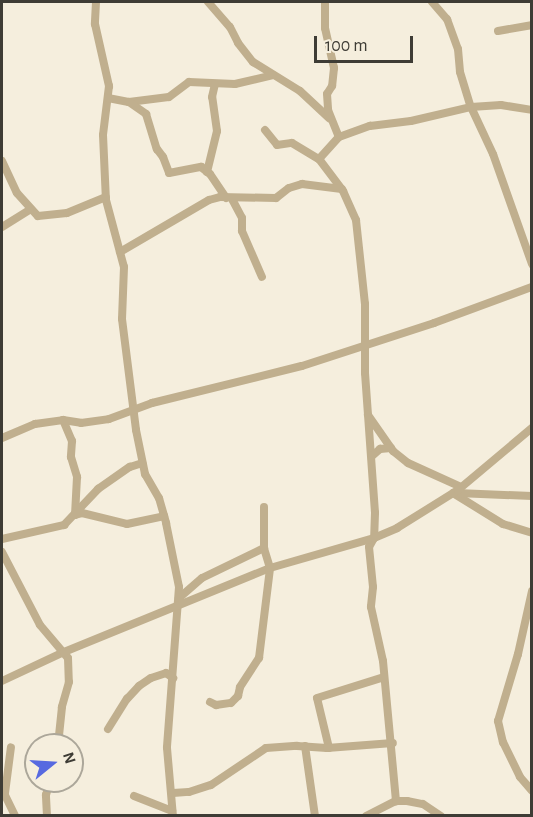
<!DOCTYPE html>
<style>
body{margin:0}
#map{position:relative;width:533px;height:817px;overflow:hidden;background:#f5eedd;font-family:"Alegreya Sans",sans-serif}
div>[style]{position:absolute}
.minor>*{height:8px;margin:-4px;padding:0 4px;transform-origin:4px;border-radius:4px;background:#c0af8e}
span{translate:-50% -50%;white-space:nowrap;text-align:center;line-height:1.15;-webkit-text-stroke:6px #f5eedd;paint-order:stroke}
.frame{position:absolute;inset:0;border:3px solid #3e3c35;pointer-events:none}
.north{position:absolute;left:24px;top:733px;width:60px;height:60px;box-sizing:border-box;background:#f5eedd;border:2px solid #aca79a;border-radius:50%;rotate:72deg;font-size:16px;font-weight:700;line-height:24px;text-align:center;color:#3e3c35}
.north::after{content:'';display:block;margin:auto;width:21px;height:27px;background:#5769e0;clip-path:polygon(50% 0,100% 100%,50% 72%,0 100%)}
.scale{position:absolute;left:314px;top:36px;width:99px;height:27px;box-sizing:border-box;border:3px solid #3e3c35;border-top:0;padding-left:8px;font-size:18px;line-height:21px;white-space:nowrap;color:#3e3c35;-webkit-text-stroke:4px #f5eedd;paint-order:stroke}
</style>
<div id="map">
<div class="minor">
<i style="left:96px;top:2px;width:22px;rotate:93deg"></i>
<i style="left:95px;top:24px;width:64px;rotate:77.3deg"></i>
<i style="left:109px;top:86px;width:49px;rotate:97deg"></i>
<i style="left:103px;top:135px;width:65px;rotate:87.4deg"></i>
<i style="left:106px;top:200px;width:69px;rotate:75deg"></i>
<i style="left:124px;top:267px;width:52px;rotate:92.2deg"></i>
<i style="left:122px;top:319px;width:112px;rotate:82.8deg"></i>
<i style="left:136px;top:430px;width:45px;rotate:78.4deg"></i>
<i style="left:145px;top:474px;width:28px;rotate:60deg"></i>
<i style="left:159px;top:498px;width:26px;rotate:74deg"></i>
<i style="left:166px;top:523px;width:65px;rotate:78.5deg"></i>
<i style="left:179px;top:587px;width:161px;rotate:94.3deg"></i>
<i style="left:167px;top:748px;width:68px;rotate:85deg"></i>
<i style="left:208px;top:2px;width:33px;rotate:49deg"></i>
<i style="left:230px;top:27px;width:18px;rotate:63deg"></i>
<i style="left:238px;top:43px;width:24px;rotate:52deg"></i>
<i style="left:253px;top:62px;width:55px;rotate:31.7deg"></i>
<i style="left:300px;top:91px;width:40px;rotate:43deg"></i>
<i style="left:325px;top:2px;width:26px;rotate:90deg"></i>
<i style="left:325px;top:28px;width:41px;rotate:77.3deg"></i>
<i style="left:334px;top:68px;width:18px;rotate:96deg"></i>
<i style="left:332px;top:86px;width:9px;rotate:122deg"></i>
<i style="left:327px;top:94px;width:16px;rotate:86deg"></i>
<i style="left:328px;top:110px;width:29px;rotate:68deg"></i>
<i style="left:432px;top:2px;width:23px;rotate:49deg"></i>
<i style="left:447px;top:19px;width:32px;rotate:70deg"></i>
<i style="left:458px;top:49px;width:23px;rotate:85deg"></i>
<i style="left:460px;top:72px;width:37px;rotate:73deg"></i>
<i style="left:471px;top:107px;width:52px;rotate:64.9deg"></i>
<i style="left:493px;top:154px;width:117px;rotate:70.5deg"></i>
<i style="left:498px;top:31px;width:35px;rotate:-10deg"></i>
<i style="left:108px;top:98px;width:21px;rotate:11deg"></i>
<i style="left:129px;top:102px;width:40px;rotate:-7.1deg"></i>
<i style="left:169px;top:97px;width:25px;rotate:-37deg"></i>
<i style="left:189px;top:82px;width:46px;rotate:2.5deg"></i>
<i style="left:235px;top:84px;width:39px;rotate:-13deg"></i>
<i style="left:129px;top:102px;width:21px;rotate:35deg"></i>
<i style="left:146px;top:114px;width:37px;rotate:73deg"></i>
<i style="left:157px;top:149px;width:10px;rotate:53deg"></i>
<i style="left:163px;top:157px;width:17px;rotate:69deg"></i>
<i style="left:169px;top:173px;width:33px;rotate:-11deg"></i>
<i style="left:201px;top:167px;width:11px;rotate:38deg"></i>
<i style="left:210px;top:174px;width:29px;rotate:56deg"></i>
<i style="left:265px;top:130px;width:19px;rotate:51deg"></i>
<i style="left:277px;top:145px;width:15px;rotate:-8deg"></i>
<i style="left:292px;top:143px;width:31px;rotate:31deg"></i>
<i style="left:319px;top:159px;width:40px;rotate:53deg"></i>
<i style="left:343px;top:191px;width:32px;rotate:66deg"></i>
<i style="left:356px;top:220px;width:84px;rotate:83.9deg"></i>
<i style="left:365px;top:304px;width:69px;rotate:90deg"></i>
<i style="left:365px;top:373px;width:140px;rotate:85.9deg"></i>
<i style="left:375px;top:513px;width:25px;rotate:92deg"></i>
<i style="left:374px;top:538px;width:10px;rotate:119deg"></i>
<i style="left:369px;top:547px;width:40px;rotate:84.3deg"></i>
<i style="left:373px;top:587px;width:20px;rotate:96deg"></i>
<i style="left:371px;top:607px;width:55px;rotate:77.5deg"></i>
<i style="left:383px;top:661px;width:141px;rotate:84.7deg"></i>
<i style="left:319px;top:159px;width:30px;rotate:-48deg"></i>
<i style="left:339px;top:137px;width:33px;rotate:-20deg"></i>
<i style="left:370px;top:126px;width:41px;rotate:-7deg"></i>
<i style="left:411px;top:121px;width:62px;rotate:-13.1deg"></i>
<i style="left:471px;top:107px;width:30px;rotate:-4deg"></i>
<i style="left:501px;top:105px;width:31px;rotate:9deg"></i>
<i style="left:2px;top:161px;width:35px;rotate:65deg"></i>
<i style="left:17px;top:193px;width:31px;rotate:48deg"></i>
<i style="left:38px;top:216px;width:29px;rotate:-6deg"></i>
<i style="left:67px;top:213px;width:42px;rotate:-22.3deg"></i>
<i style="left:207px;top:172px;width:42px;rotate:-76.3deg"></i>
<i style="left:217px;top:131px;width:34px;rotate:-98deg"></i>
<i style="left:212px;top:97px;width:13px;rotate:-77deg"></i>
<i style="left:232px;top:199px;width:21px;rotate:62deg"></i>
<i style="left:242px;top:218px;width:13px;rotate:90deg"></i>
<i style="left:242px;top:231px;width:50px;rotate:66.5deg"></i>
<i style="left:2px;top:227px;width:32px;rotate:-32deg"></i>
<i style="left:120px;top:252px;width:103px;rotate:-30.3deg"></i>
<i style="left:209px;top:200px;width:11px;rotate:-15deg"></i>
<i style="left:220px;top:197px;width:56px;rotate:1deg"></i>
<i style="left:276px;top:198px;width:16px;rotate:-38deg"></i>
<i style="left:289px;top:188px;width:14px;rotate:-17deg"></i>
<i style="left:302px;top:184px;width:40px;rotate:7.1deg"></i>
<i style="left:368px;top:415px;width:44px;rotate:55.2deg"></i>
<i style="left:393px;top:451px;width:19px;rotate:39deg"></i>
<i style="left:408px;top:463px;width:58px;rotate:24.4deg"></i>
<i style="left:63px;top:420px;width:23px;rotate:67deg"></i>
<i style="left:72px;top:441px;width:16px;rotate:94deg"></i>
<i style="left:71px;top:457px;width:21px;rotate:73deg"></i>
<i style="left:77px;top:477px;width:38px;rotate:93deg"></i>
<i style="left:75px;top:515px;width:7px;rotate:-16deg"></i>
<i style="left:82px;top:513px;width:46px;rotate:13.7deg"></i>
<i style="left:127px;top:524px;width:38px;rotate:-12deg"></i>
<i style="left:2px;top:438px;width:36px;rotate:-23deg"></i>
<i style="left:35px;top:424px;width:28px;rotate:-8deg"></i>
<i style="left:63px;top:420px;width:18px;rotate:9deg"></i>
<i style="left:81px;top:423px;width:28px;rotate:-8deg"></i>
<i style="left:109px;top:419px;width:46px;rotate:-20.4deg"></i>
<i style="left:152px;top:403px;width:154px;rotate:-13.9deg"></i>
<i style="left:302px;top:366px;width:139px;rotate:-18deg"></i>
<i style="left:434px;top:323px;width:104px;rotate:-20.2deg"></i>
<i style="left:372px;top:456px;width:11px;rotate:-41deg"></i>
<i style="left:380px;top:449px;width:11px;rotate:-5deg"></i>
<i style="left:453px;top:493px;width:59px;rotate:31.8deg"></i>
<i style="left:503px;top:524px;width:30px;rotate:17deg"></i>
<i style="left:457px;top:493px;width:75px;rotate:2.3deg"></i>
<i style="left:2px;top:539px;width:64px;rotate:-12.7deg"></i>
<i style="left:64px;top:525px;width:50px;rotate:-46.6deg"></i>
<i style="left:98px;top:489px;width:39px;rotate:-35deg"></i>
<i style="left:130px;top:467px;width:13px;rotate:-18deg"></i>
<i style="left:2px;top:552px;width:82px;rotate:62.5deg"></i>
<i style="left:40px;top:625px;width:43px;rotate:49.7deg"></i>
<i style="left:68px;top:658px;width:24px;rotate:88deg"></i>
<i style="left:69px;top:682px;width:26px;rotate:106deg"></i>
<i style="left:62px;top:707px;width:38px;rotate:96deg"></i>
<i style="left:532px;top:591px;width:65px;rotate:102.5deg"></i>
<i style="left:518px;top:654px;width:70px;rotate:106.6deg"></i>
<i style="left:498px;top:721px;width:22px;rotate:77deg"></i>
<i style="left:503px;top:742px;width:39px;rotate:64deg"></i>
<i style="left:520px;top:777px;width:18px;rotate:49deg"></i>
<i style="left:179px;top:598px;width:30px;rotate:-41deg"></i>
<i style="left:202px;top:578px;width:69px;rotate:-25.8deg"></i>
<i style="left:2px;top:681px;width:68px;rotate:-25.1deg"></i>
<i style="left:64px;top:652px;width:222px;rotate:-22.2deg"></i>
<i style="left:270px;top:568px;width:108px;rotate:-16.1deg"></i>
<i style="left:374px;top:538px;width:25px;rotate:-23deg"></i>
<i style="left:397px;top:528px;width:72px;rotate:-31.9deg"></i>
<i style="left:458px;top:490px;width:97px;rotate:-40deg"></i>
<i style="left:210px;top:702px;width:7px;rotate:27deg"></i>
<i style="left:216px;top:705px;width:15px;rotate:-8deg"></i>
<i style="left:231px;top:703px;width:10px;rotate:-45deg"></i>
<i style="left:238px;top:696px;width:9px;rotate:-77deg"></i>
<i style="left:240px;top:687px;width:35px;rotate:-57deg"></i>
<i style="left:259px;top:658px;width:91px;rotate:-83deg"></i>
<i style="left:270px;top:568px;width:21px;rotate:-107deg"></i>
<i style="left:264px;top:548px;width:41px;rotate:-90deg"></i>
<i style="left:108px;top:729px;width:36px;rotate:-58deg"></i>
<i style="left:127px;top:699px;width:18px;rotate:-47deg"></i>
<i style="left:139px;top:686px;width:14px;rotate:-34deg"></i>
<i style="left:151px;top:678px;width:16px;rotate:-18deg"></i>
<i style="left:166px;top:673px;width:9px;rotate:36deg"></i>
<i style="left:305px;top:746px;width:71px;rotate:81.9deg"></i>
<i style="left:329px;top:748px;width:51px;rotate:-103.5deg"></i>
<i style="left:317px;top:698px;width:70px;rotate:-17.4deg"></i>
<i style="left:2px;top:789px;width:30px;rotate:64deg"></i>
<i style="left:5px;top:793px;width:46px;rotate:-82.6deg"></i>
<i style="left:173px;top:793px;width:16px;rotate:-4deg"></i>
<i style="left:189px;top:792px;width:23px;rotate:-18deg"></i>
<i style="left:211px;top:785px;width:66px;rotate:-33.9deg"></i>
<i style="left:266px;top:748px;width:31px;rotate:-4deg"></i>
<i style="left:297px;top:746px;width:30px;rotate:4deg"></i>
<i style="left:327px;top:748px;width:66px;rotate:-4.3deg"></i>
<i style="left:134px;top:796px;width:41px;rotate:21.5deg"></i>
<i style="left:47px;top:816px;width:21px;rotate:-93deg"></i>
<i style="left:46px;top:795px;width:15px;rotate:-74deg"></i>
<i style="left:366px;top:816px;width:34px;rotate:-27deg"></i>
<i style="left:396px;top:801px;width:11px"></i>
<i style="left:407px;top:801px;width:16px;rotate:11deg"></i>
<i style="left:423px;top:804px;width:22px;rotate:34deg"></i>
</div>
<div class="frame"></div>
<div class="north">N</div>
<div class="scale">100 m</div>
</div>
